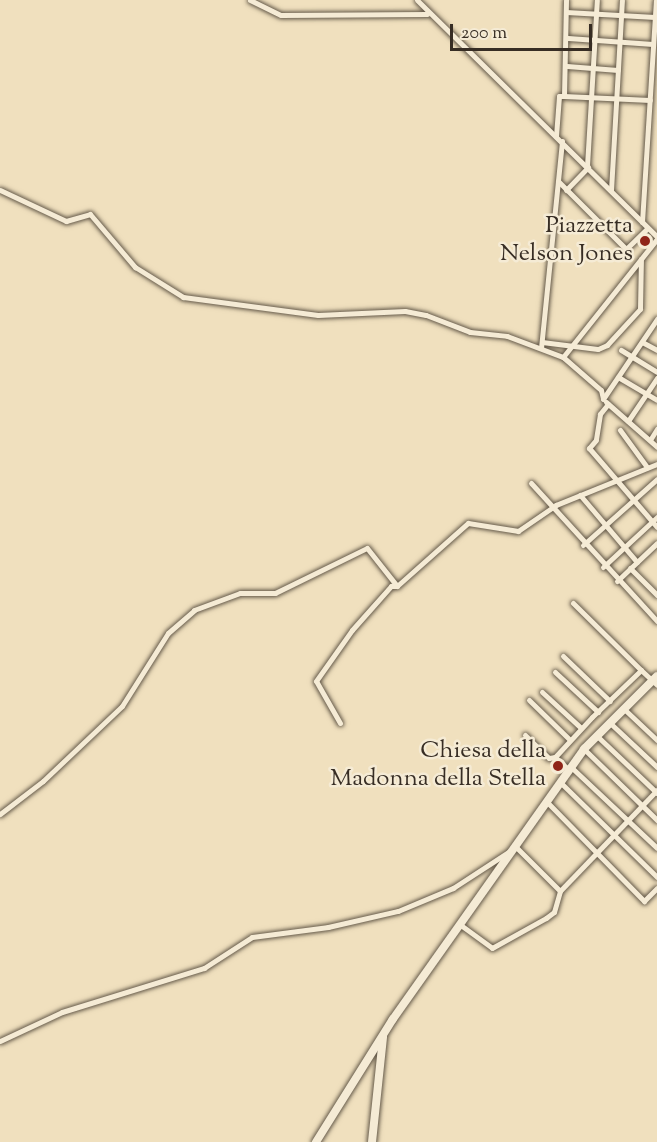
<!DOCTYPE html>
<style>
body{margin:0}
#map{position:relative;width:657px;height:1142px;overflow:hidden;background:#f0e0be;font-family:"Sorts Mill Goudy",serif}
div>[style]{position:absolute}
.roads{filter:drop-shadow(0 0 2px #655a4a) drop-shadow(0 0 2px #655a4a)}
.street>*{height:5px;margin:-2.5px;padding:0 2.5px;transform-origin:2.5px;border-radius:2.5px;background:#f5ebd5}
.secondary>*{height:8px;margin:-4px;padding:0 4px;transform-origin:4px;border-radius:4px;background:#f5ebd5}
.dots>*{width:16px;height:16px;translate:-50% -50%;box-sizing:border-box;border:3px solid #f5ebd5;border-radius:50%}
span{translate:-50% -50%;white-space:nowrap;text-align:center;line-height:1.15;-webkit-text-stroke:5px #f5ebd5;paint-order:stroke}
.poi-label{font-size:24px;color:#372d24}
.right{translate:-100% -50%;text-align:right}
.scale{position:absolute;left:450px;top:24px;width:142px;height:27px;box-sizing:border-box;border:3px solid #372d24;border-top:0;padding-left:8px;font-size:18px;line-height:21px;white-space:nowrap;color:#372d24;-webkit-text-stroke:4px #f5ebd5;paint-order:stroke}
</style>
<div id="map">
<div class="roads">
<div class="street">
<i style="left:250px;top:0;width:34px;rotate:26deg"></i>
<i style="left:281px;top:15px;width:146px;rotate:-0.4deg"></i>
<i style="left:417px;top:0;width:337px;rotate:44.6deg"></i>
<i style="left:566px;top:12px;width:89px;rotate:3.2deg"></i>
<i style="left:568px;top:38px;width:85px;rotate:4deg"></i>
<i style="left:567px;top:66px;width:51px;rotate:4.5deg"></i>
<i style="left:564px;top:96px;width:86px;rotate:2.7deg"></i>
<i style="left:556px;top:136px;width:40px;rotate:-85.7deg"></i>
<i style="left:559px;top:96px;width:5px"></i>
<i style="left:564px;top:96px;width:96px;rotate:-88.8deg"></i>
<i style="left:587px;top:166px;width:166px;rotate:-86.6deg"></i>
<i style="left:558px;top:181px;width:96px;rotate:45deg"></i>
<i style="left:626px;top:249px;width:30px;rotate:-44deg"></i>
<i style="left:0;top:190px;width:73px;rotate:25.2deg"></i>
<i style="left:66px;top:221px;width:25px;rotate:-16deg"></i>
<i style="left:90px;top:214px;width:70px;rotate:49.7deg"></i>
<i style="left:135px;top:267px;width:57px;rotate:32deg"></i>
<i style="left:183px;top:297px;width:136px;rotate:7.6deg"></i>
<i style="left:318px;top:315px;width:87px;rotate:-2.6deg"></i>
<i style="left:405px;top:311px;width:21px;rotate:11deg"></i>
<i style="left:426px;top:315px;width:47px;rotate:21.1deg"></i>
<i style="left:470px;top:332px;width:37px;rotate:6deg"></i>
<i style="left:507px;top:336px;width:60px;rotate:20.6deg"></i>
<i style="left:563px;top:357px;width:50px;rotate:41deg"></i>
<i style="left:601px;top:390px;width:9px;rotate:77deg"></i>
<i style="left:566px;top:190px;width:32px;rotate:-46deg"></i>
<i style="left:611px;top:190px;width:190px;rotate:-86.7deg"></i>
<i style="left:642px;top:222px;width:222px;rotate:-86.4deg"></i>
<i style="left:542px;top:342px;width:56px;rotate:7.1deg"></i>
<i style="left:598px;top:349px;width:10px;rotate:-24deg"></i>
<i style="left:607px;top:345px;width:49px;rotate:-47.5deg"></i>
<i style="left:640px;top:309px;width:50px;rotate:-88.9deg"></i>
<i style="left:642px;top:342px;width:17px;rotate:28deg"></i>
<i style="left:541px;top:348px;width:208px;rotate:-84.2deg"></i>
<i style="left:621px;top:350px;width:42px;rotate:31.4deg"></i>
<i style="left:563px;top:357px;width:151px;rotate:-51.5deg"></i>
<i style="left:618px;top:377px;width:45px;rotate:30.5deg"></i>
<i style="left:603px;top:399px;width:97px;rotate:-56deg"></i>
<i style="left:606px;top:402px;width:68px;rotate:41.4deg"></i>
<i style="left:608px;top:404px;width:13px;rotate:129deg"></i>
<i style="left:600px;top:414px;width:26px;rotate:99deg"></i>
<i style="left:596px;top:440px;width:11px;rotate:131deg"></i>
<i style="left:589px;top:448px;width:104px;rotate:49.3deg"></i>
<i style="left:628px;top:421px;width:52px;rotate:-56deg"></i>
<i style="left:620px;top:430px;width:46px;rotate:53.9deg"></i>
<i style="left:650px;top:440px;width:13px;rotate:-58deg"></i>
<i style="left:531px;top:483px;width:187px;rotate:47.6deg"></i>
<i style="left:580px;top:495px;width:88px;rotate:49.6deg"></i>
<i style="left:583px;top:545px;width:99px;rotate:-41.7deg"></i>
<i style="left:603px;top:567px;width:74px;rotate:-42.8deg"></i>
<i style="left:630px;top:568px;width:38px;rotate:45deg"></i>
<i style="left:617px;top:581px;width:55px;rotate:-43.5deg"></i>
<i style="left:573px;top:603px;width:95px;rotate:44.6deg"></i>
<i style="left:563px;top:656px;width:65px;rotate:43.8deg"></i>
<i style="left:555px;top:672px;width:59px;rotate:42.9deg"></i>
<i style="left:542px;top:692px;width:53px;rotate:42.7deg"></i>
<i style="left:529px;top:700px;width:57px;rotate:44.3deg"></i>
<i style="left:623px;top:708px;width:47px;rotate:43.3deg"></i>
<i style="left:609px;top:722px;width:66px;rotate:43.2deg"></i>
<i style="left:340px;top:723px;width:48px;rotate:-119.7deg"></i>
<i style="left:316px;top:681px;width:62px;rotate:-54.8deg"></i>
<i style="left:352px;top:630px;width:59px;rotate:-48.4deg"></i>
<i style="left:391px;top:586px;width:6px"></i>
<i style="left:525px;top:735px;width:33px;rotate:44deg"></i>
<i style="left:549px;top:758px;width:6px;rotate:-9deg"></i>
<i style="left:596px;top:735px;width:84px;rotate:43.6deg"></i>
<i style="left:584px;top:749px;width:102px;rotate:44.2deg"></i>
<i style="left:571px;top:767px;width:118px;rotate:43.3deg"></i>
<i style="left:569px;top:770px;width:19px;rotate:-137deg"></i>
<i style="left:555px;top:757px;width:54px;rotate:-47.2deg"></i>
<i style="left:592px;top:717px;width:68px;rotate:-43.8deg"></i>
<i style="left:641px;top:670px;width:22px;rotate:43deg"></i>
<i style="left:561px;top:783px;width:134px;rotate:44.4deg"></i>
<i style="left:547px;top:802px;width:139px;rotate:45.6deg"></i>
<i style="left:644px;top:901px;width:18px;rotate:-45deg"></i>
<i style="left:0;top:814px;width:54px;rotate:-37.5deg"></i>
<i style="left:43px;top:781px;width:109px;rotate:-43.5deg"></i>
<i style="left:122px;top:706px;width:86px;rotate:-57.8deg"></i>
<i style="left:168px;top:633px;width:35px;rotate:-41deg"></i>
<i style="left:194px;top:610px;width:49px;rotate:-20.3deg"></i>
<i style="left:240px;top:593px;width:35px"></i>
<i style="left:275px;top:593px;width:102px;rotate:-26.1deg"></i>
<i style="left:367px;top:548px;width:48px;rotate:51.7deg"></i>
<i style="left:397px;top:586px;width:95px;rotate:-41.6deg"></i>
<i style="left:468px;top:523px;width:51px;rotate:9.1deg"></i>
<i style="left:518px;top:531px;width:46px;rotate:-34.4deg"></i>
<i style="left:556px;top:505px;width:109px;rotate:-22.1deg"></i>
<i style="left:462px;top:926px;width:37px;rotate:36deg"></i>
<i style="left:492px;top:948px;width:62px;rotate:-29.1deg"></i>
<i style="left:546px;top:918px;width:10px;rotate:-37deg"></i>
<i style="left:554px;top:912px;width:22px;rotate:-74deg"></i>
<i style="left:560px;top:891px;width:140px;rotate:-46.2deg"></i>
<i style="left:0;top:1041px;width:68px;rotate:-25.1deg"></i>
<i style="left:62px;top:1012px;width:149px;rotate:-17.2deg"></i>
<i style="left:204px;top:968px;width:57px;rotate:-32.9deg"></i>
<i style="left:252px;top:937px;width:77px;rotate:-7.5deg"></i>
<i style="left:328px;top:927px;width:72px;rotate:-12.9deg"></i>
<i style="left:398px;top:911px;width:60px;rotate:-22.7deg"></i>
<i style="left:453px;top:888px;width:75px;rotate:-33.1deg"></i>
<i style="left:516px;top:847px;width:62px;rotate:45deg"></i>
</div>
<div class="secondary">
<i style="left:316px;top:1142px;width:145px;rotate:-58deg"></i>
<i style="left:393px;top:1019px;width:331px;rotate:-54.7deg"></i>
<i style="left:584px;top:749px;width:103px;rotate:-45deg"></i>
<i style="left:372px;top:1142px;width:106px;rotate:-84deg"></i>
</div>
</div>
<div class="dots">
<i style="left:645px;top:241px;background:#8f2418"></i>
<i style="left:558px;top:766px;background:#8f2418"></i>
</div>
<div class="poi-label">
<span class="right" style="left:633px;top:241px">Piazzetta<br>Nelson Jones</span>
<span class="right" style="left:546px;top:766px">Chiesa della<br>Madonna della Stella</span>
</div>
<div class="scale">200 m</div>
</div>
